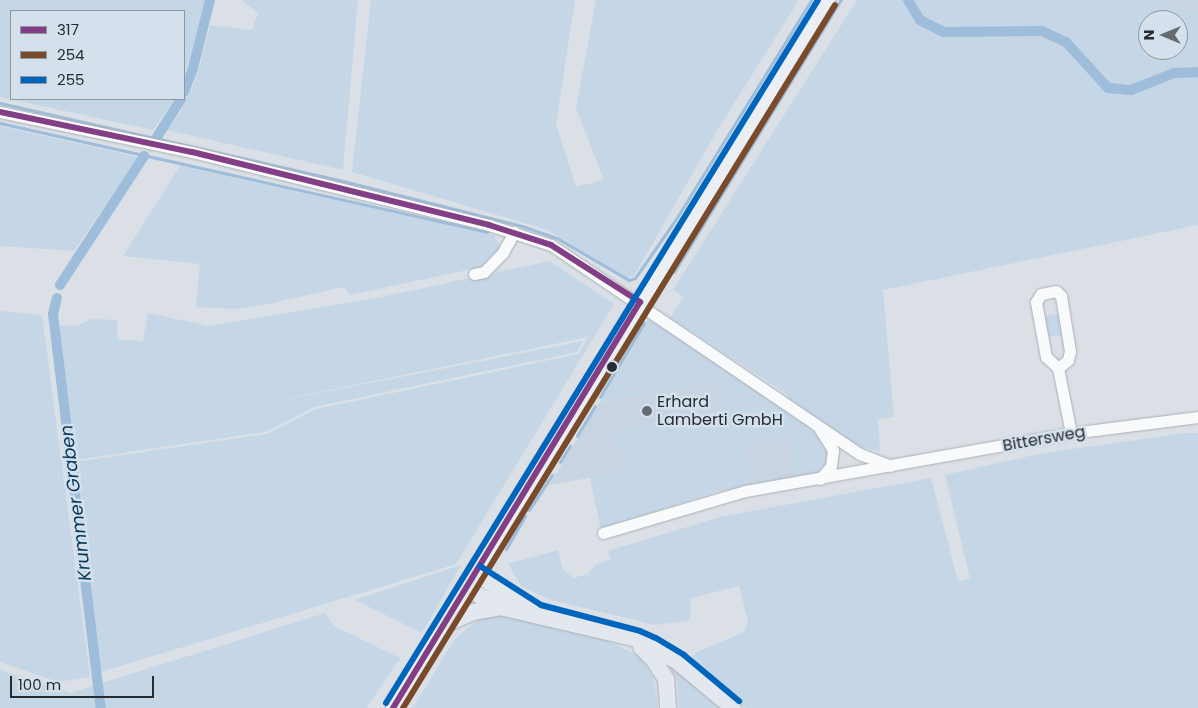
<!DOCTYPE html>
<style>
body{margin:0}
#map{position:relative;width:1198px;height:708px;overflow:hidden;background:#dae0e6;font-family:Poppins,sans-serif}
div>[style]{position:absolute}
.built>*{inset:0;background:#c8d4e1}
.green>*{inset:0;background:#c5d6e7}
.stream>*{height:3px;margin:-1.5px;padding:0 1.5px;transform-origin:1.5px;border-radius:1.5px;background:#9ebddb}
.canal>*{height:10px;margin:-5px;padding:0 5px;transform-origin:5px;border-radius:5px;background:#9ebddb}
.roads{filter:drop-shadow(0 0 1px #aaafb4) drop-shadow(0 0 1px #aaafb4)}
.minor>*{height:11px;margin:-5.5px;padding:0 5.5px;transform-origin:5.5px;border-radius:5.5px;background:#f9fafb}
.major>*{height:14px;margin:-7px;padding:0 7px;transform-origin:7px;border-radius:7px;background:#ebeff4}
.highway>*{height:16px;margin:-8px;padding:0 8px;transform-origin:8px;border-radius:8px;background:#e2e8ee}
.bus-1>*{height:6px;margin:-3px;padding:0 3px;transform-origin:3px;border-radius:3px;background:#833f85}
.bus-2>*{height:6px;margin:-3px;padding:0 3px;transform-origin:3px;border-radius:3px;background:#7a4b2a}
.bus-3>*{height:6px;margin:-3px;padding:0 3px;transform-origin:3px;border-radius:3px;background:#0065bd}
.dots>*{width:14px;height:14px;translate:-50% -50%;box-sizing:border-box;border:2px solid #d4e0ec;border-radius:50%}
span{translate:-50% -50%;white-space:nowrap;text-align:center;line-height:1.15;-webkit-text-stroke:5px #d4e0ec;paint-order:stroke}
.poi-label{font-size:16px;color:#272c30}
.left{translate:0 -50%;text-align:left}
.street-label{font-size:16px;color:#272c30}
.water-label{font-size:18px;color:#07375c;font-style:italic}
.legend{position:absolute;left:10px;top:10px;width:175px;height:90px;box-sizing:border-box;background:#d4e0ec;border:1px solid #8f98a1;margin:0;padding:6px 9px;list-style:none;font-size:15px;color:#272c30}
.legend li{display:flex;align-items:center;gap:10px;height:25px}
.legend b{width:25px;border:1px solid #8f98a1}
.north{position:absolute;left:1138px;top:10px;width:50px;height:50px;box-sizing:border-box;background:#d4e0ec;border:1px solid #8f98a1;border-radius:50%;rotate:270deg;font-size:14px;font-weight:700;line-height:20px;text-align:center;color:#272c30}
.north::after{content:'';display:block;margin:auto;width:18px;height:22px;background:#666b70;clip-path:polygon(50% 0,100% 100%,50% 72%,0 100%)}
.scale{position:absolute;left:10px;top:676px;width:144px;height:22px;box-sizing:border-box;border:2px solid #272c30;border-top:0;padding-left:6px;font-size:15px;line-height:18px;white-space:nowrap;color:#272c30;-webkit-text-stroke:4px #d4e0ec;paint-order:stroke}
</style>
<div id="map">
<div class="built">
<i style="clip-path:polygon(1150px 0,1198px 0,1198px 14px)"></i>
<i style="clip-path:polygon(718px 381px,725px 410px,612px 432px,624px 447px,628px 471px,549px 485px,600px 402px)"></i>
<i style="clip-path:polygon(790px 437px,796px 476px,750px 482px,745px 443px)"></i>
</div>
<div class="green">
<i style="clip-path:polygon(0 0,205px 0,184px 81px,184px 11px,11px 11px,11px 99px,175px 99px,153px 130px,0 97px)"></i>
<i style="clip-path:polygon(242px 0,358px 0,343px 170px,167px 130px,181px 111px,197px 76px,210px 25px,252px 30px,258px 14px)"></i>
<i style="clip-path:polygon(371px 0,575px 0,556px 124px,576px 187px,604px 180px,576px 108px,596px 0,799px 0,718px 129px,634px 276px,625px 278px,548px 230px,352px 172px)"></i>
<i style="clip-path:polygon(evenodd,857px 0,1150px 0,1198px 14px,1198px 225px,883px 290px,894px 417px,878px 419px,880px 451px,859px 447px,787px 398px,787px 394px,670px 318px,684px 297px,673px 290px,857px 0,1148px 20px,1178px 20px,1178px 50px,1148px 50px,1148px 20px)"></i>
<i style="clip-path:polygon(0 126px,138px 157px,74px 251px,0 246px)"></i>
<i style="clip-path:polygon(180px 166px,494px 235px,501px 247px,482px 267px,349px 295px,344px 287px,259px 306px,234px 309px,196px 307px,200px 264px,123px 256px)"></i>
<i style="clip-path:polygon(550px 261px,614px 304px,456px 564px,101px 672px,75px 462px,267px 434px,316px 409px,579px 354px,588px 337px,229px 411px,583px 341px,577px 352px,314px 407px,265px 432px,75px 460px,58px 326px,78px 325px,91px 319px,117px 320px,117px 339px,143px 341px,148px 313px,209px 326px,381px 297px)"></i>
<i style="clip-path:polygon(0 311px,42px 315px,90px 677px,58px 682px,0 662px)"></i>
<i style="clip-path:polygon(1059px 314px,1063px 335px,1048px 337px,1045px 316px)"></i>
<i style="clip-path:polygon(evenodd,654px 319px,806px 424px,828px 448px,826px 466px,819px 475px,719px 491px,601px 529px,590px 478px,628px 471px,624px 448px,616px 449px,612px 432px,725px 410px,718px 381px,600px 402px,647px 321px,654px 319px,790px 437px,795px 476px,750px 482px,745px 443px,790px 437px)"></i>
<i style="clip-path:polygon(1186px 433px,1198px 433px,1198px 708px,746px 708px,688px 662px,697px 652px,744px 632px,748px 621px,739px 586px,691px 598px,690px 620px,656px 625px,551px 600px,521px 586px,508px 564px,558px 550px,563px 569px,573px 578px,588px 574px,595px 565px,611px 559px,608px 551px,720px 517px,931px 478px,958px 581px,970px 578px,945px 475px,1043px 453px)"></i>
<i style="clip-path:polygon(461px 565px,422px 633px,355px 600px)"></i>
<i style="clip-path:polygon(325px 613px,334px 626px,400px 658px,367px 708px,0 708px,0 670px,70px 693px)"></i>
<i style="clip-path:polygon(497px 613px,602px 638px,639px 656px,653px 677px,658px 708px,413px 708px,454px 640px,482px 616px)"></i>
<i style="clip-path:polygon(666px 659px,723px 708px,679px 708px,677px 680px)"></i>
</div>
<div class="stream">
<i style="left:0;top:103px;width:356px;rotate:12.8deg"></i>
<i style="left:347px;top:182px;width:180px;rotate:14.1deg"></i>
<i style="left:522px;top:226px;width:37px;rotate:19deg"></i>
<i style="left:557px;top:238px;width:83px;rotate:30.3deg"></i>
<i style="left:629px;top:280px;width:6px;rotate:-18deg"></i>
<i style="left:635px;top:278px;width:72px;rotate:-55.2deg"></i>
<i style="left:676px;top:219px;width:257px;rotate:-58.3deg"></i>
<i style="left:0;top:123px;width:499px;rotate:12.6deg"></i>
<i style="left:674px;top:272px;width:319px;rotate:-58.5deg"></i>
<i style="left:600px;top:397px;width:86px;rotate:-59.3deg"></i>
<i style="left:577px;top:436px;width:35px;rotate:-59deg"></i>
<i style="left:560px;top:462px;width:19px;rotate:-58deg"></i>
<i style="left:529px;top:510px;width:42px;rotate:-56.7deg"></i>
<i style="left:506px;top:549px;width:38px;rotate:-60deg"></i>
</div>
<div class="canal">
<i style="left:908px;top:0;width:23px;rotate:59deg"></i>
<i style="left:920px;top:20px;width:27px;rotate:27deg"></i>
<i style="left:944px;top:32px;width:98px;rotate:-0.6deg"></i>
<i style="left:1042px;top:31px;width:26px;rotate:25deg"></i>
<i style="left:1066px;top:42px;width:62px;rotate:47.6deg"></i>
<i style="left:1108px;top:88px;width:23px;rotate:5deg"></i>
<i style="left:1131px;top:90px;width:46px;rotate:-21.6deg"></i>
<i style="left:1174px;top:73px;width:24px;rotate:-2deg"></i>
<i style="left:184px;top:92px;width:26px;rotate:-69deg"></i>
<i style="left:193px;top:68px;width:70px;rotate:-76deg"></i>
<i style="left:157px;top:137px;width:45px;rotate:-57.7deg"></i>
<i style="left:60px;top:285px;width:154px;rotate:-56.9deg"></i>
<i style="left:57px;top:298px;width:16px;rotate:104deg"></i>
<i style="left:53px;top:314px;width:397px;rotate:83.1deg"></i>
</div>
<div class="roads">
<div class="minor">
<i style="left:0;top:112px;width:196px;rotate:11.8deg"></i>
<i style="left:192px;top:152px;width:306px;rotate:13.8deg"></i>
<i style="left:489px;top:225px;width:65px;rotate:17.9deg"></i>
<i style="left:551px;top:245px;width:373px;rotate:34.1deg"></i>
<i style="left:860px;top:454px;width:33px;rotate:21deg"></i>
<i style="left:474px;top:274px;width:10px;rotate:-11deg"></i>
<i style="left:484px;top:272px;width:28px;rotate:-46deg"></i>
<i style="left:503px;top:252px;width:23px;rotate:-61deg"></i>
<i style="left:1056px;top:291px;width:7px;rotate:45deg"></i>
<i style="left:1061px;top:296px;width:56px;rotate:80.7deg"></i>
<i style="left:1070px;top:351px;width:9px;rotate:103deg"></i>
<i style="left:1068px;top:360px;width:13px;rotate:141deg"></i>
<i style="left:1058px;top:368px;width:16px;rotate:-137deg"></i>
<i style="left:1046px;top:357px;width:56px;rotate:-100.3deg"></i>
<i style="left:1036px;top:302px;width:9px;rotate:-58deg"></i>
<i style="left:1041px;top:294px;width:15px;rotate:-11deg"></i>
<i style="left:1058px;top:368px;width:66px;rotate:78.7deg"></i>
<i style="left:820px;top:479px;width:17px;rotate:-50deg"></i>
<i style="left:831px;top:466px;width:16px;rotate:-83deg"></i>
<i style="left:833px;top:450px;width:25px;rotate:-122deg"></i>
<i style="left:603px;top:533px;width:148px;rotate:-16.5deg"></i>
<i style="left:745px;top:491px;width:331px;rotate:-10.1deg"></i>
<i style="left:1071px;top:433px;width:128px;rotate:-7.2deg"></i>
</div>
<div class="major">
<i style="left:393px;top:708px;width:831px;rotate:-58.43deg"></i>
</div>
<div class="highway">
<i style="left:475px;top:573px;width:67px;rotate:32.7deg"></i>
<i style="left:466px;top:588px;width:39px;rotate:29deg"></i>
<i style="left:500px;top:607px;width:142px;rotate:13.1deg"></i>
<i style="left:638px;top:639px;width:46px;rotate:29.9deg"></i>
<i style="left:678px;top:662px;width:72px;rotate:39.9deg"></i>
<i style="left:443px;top:625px;width:33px;rotate:-23deg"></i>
<i style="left:473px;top:612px;width:27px;rotate:-10deg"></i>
<i style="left:641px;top:647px;width:18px;rotate:45deg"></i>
<i style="left:654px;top:660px;width:22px;rotate:58deg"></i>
<i style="left:666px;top:679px;width:29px;rotate:86deg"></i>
</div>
</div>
<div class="bus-1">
<i style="left:0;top:112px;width:196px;rotate:11.8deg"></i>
<i style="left:192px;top:152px;width:306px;rotate:13.8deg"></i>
<i style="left:489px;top:225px;width:65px;rotate:17.9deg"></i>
<i style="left:551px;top:245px;width:106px;rotate:32.6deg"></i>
<i style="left:393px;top:708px;width:475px;rotate:-58.7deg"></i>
</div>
<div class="bus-2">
<i style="left:403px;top:708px;width:825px;rotate:-58.43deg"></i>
</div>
<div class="bus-3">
<i style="left:480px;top:566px;width:72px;rotate:32.6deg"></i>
<i style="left:541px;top:605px;width:102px;rotate:14.7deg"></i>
<i style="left:640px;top:631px;width:17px;rotate:24deg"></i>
<i style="left:656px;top:638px;width:33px;rotate:31deg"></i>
<i style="left:684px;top:655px;width:72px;rotate:39.9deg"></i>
<i style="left:386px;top:703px;width:825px;rotate:-58.43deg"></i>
</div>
<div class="dots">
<i style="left:612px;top:367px;background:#272c30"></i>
<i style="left:647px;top:411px;background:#666b70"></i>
</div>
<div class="poi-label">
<span class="left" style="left:657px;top:411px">Erhard<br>Lamberti GmbH</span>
</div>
<div class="street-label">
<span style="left:1044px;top:439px;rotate:-10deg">Bittersweg</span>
</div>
<div class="water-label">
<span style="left:76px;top:503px;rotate:-97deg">Krummer Graben</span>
</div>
<ul class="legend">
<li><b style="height:6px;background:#833f85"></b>317</li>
<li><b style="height:6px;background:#7a4b2a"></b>254</li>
<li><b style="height:6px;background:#0065bd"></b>255</li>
</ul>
<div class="north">N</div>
<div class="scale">100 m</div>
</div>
